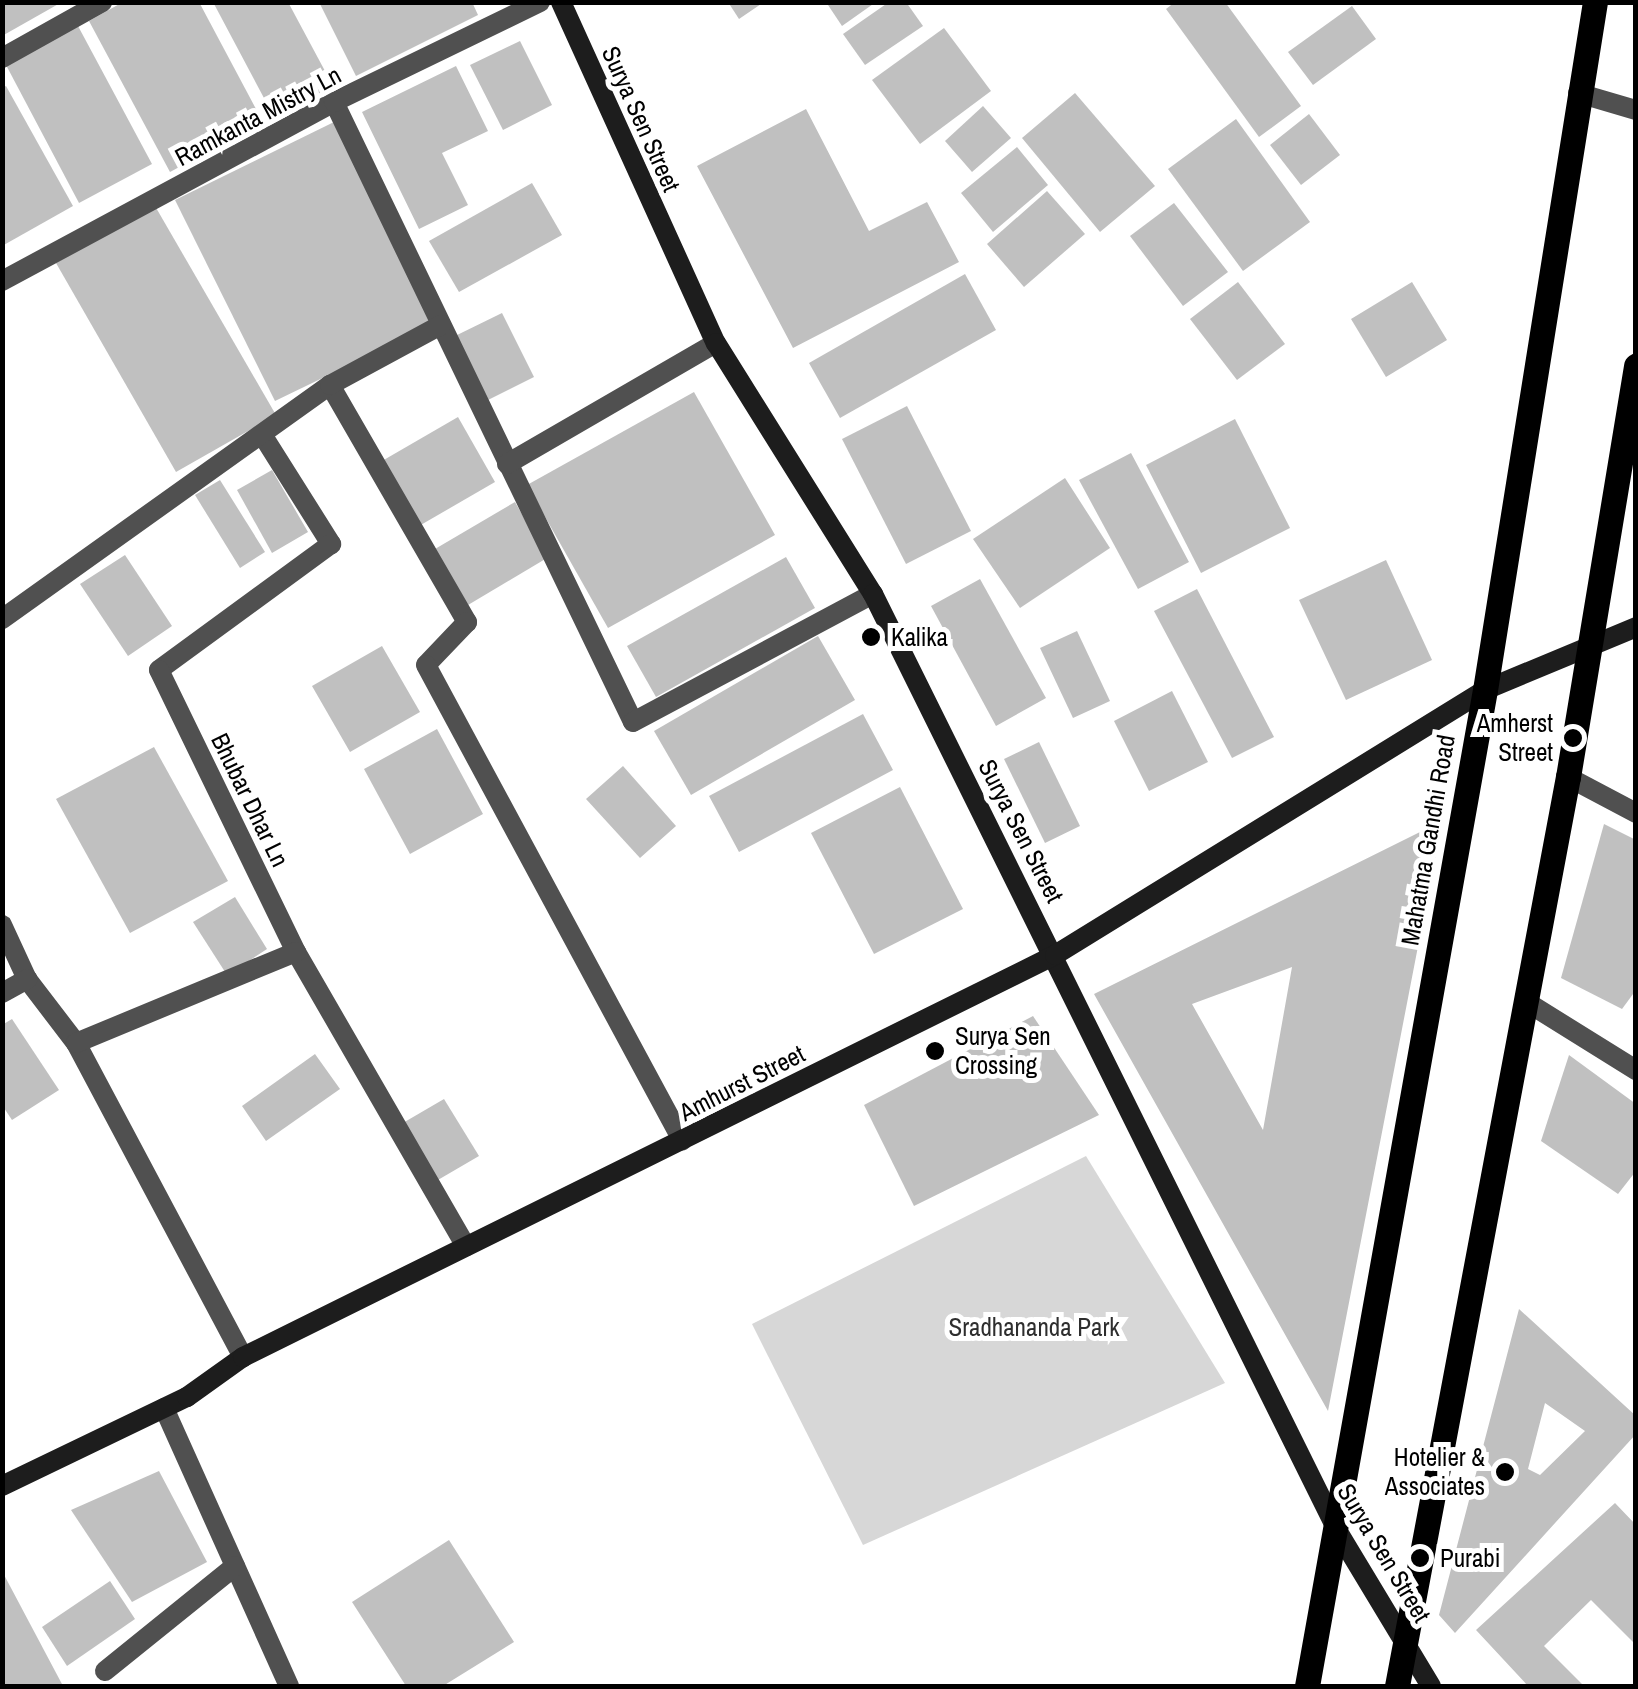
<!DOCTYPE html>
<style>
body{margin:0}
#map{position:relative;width:1638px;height:1689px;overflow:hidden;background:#fff;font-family:"Archivo Narrow",sans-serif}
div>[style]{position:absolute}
.green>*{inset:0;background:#d7d7d7}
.building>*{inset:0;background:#c0c0c0}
.lane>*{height:20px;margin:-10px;padding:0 10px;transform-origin:10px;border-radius:10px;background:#505050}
.street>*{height:20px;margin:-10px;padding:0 10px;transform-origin:10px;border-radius:10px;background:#505050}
.secondary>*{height:20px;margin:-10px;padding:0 10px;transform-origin:10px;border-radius:10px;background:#1d1d1d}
.primary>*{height:25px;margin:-12.5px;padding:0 12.5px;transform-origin:12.5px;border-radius:12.5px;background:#000}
.dots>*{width:28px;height:28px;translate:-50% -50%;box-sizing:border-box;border:5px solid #fff;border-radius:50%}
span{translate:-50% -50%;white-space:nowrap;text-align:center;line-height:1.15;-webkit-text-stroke:10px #fff;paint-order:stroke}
.street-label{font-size:25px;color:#000}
.poi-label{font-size:25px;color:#000}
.left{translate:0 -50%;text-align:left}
.right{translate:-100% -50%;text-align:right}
.park-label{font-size:25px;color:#2e2e2e}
.frame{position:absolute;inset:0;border:5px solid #000;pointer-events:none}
</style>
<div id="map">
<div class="green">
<i style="clip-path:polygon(1086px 1156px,1225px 1383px,863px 1545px,752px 1324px)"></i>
</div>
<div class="building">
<i style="clip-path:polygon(2px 2px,62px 2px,2px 36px)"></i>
<i style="clip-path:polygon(123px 2px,199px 2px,263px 122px,170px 172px,89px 21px)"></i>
<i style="clip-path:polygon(213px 2px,288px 2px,333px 86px,274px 117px)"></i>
<i style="clip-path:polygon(319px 2px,472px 2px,478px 15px,356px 76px)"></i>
<i style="clip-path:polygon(728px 2px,764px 2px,739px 19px)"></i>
<i style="clip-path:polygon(826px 2px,876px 2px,842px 26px)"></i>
<i style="clip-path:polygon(889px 2px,906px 2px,923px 26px,865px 65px,843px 34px)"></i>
<i style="clip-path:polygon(1175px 2px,1225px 2px,1301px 106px,1259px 137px,1166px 9px)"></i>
<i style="clip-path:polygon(1352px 6px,1376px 39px,1313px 85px,1288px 52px)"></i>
<i style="clip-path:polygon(78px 26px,152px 164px,79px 203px,6px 65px)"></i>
<i style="clip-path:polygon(944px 28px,991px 91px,920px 144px,872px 80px)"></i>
<i style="clip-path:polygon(520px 41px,552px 105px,503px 130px,470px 65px)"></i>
<i style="clip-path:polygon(456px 66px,488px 131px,442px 153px,468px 205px,419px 229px,362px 112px)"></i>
<i style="clip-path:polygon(6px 86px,73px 206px,2px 246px,2px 88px)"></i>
<i style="clip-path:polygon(1075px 93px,1155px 186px,1100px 232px,1022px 138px)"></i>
<i style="clip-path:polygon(983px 106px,1011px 138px,972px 172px,945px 141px)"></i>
<i style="clip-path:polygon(806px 109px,869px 231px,927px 202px,959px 262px,793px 348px,697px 166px)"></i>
<i style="clip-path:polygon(1309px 114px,1340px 155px,1301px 185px,1270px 145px)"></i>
<i style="clip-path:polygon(1236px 119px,1310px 222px,1243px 271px,1168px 169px)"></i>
<i style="clip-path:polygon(334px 122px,434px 324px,275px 401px,175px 200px)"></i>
<i style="clip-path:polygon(1017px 147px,1048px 185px,993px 232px,961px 193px)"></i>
<i style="clip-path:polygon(532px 183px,562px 235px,459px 292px,429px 241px)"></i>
<i style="clip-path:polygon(1047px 191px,1085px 234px,1024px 287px,987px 244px)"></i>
<i style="clip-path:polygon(1174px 203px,1228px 272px,1183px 306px,1130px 236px)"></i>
<i style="clip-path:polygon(155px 206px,276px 415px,176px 472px,56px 263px)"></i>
<i style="clip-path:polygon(965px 274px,996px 330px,840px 418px,809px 363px)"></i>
<i style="clip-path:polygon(1238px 282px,1285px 344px,1237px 380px,1190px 319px)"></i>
<i style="clip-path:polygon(1412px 282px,1447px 340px,1386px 377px,1351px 319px)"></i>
<i style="clip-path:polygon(502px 313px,534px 377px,484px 402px,453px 337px)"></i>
<i style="clip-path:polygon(694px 392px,775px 535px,608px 628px,527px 485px)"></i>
<i style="clip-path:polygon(907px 406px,971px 531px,906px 564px,842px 439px)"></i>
<i style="clip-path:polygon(458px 417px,495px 482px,419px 526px,382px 461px)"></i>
<i style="clip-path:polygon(1235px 419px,1290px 528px,1201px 573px,1146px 465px)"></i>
<i style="clip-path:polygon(1131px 453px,1189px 562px,1138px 589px,1079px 480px)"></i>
<i style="clip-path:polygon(272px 470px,308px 532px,272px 553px,237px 490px)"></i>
<i style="clip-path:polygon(1065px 478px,1110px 548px,1020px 608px,973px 539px)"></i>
<i style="clip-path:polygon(220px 480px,265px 552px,240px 568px,195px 495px)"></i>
<i style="clip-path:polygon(515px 502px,547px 558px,468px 605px,435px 549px)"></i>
<i style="clip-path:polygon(125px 555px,172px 626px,128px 656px,80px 584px)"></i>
<i style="clip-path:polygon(786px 557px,815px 608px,656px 697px,627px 646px)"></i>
<i style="clip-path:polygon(1386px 560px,1432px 660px,1346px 700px,1299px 600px)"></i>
<i style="clip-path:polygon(980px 579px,1046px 698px,996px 726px,931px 606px)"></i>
<i style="clip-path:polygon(1197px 589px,1274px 737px,1232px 758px,1154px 611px)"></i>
<i style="clip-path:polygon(1077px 631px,1110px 701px,1073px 718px,1040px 648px)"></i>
<i style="clip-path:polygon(818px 636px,855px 700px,691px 795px,654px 731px)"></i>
<i style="clip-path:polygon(382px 646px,420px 712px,350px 752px,312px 686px)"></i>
<i style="clip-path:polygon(1172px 691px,1208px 762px,1149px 791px,1114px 721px)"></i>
<i style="clip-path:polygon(863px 714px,893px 770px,739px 852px,709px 796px)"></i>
<i style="clip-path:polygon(437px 729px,483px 814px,410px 854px,364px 769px)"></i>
<i style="clip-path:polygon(1039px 742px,1080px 826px,1045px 843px,1004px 759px)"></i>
<i style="clip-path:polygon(154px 747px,228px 881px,130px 933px,56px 799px)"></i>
<i style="clip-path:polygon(623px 766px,676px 826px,640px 858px,586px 799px)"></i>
<i style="clip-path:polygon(900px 787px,963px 909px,874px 954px,811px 833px)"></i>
<i style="clip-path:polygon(1604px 824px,1636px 840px,1636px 990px,1622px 1009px,1561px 978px)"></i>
<i style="clip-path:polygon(evenodd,1420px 832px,1439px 838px,1328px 1411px,1094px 994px,1420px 832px,1292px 967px,1263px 1130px,1192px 1004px,1292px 967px)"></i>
<i style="clip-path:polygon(235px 897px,267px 949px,227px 975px,193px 922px)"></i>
<i style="clip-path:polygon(1033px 1016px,1099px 1115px,914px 1206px,864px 1105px)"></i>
<i style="clip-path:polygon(12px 1019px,59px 1090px,12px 1120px,2px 1105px,2px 1025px)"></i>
<i style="clip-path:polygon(315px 1054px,340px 1089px,266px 1141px,242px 1106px)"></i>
<i style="clip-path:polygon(1569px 1055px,1636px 1104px,1636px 1171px,1618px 1194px,1541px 1141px)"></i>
<i style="clip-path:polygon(444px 1099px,479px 1156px,431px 1184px,396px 1127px)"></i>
<i style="clip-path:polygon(evenodd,1519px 1309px,1636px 1416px,1636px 1434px,1455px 1633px,1439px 1615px,1519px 1309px,1545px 1403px,1585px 1431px,1540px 1475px,1528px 1469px,1545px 1403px)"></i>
<i style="clip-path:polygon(159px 1471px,207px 1562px,132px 1602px,71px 1510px)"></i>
<i style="clip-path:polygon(1615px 1503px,1636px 1525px,1636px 1645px,1591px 1600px,1544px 1646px,1584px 1686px,1528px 1686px,1476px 1630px)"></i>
<i style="clip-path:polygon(449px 1540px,514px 1642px,443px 1686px,406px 1686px,352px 1602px)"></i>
<i style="clip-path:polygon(2px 1571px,63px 1686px,2px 1686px)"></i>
<i style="clip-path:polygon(110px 1581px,135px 1619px,67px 1666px,42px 1627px)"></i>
</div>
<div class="lane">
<i style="left:334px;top:102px;width:688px;rotate:64.25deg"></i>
<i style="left:633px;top:722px;width:272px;rotate:-28.1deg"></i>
<i style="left:330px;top:385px;width:274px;rotate:60deg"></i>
<i style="left:467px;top:622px;width:59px;rotate:133.6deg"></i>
<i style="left:426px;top:665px;width:540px;rotate:61.68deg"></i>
<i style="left:263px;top:436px;width:128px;rotate:57.8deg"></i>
<i style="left:331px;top:544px;width:213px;rotate:143.8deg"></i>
<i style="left:159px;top:670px;width:314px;rotate:64.1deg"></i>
<i style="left:296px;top:952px;width:340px;rotate:60deg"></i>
<i style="left:2px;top:619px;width:403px;rotate:-35.5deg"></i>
<i style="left:330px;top:385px;width:126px;rotate:-28.4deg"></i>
<i style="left:2px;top:925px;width:60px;rotate:65.2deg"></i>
<i style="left:27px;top:979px;width:81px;rotate:52.6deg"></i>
<i style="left:76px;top:1043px;width:356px;rotate:62deg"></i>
<i style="left:2px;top:993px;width:29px;rotate:-29deg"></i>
<i style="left:76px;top:1043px;width:238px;rotate:-22.5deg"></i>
</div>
<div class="street">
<i style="left:2px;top:58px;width:115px;rotate:-29.2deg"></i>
<i style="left:1578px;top:93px;width:60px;rotate:16.3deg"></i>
<i style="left:2px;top:281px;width:377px;rotate:-28.3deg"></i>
<i style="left:334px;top:102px;width:229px;rotate:-25.9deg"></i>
<i style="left:507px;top:464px;width:241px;rotate:-30.1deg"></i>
<i style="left:1568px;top:777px;width:77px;rotate:27.9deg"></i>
<i style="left:1525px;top:1001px;width:131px;rotate:31.9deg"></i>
<i style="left:164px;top:1408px;width:305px;rotate:65.8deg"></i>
<i style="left:105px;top:1671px;width:167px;rotate:-38.9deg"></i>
</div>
<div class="secondary">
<i style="left:561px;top:2px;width:375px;rotate:65.6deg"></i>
<i style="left:716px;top:343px;width:296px;rotate:58deg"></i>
<i style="left:873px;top:594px;width:1047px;rotate:63.63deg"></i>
<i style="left:1338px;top:1532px;width:180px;rotate:58.9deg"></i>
<i style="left:2px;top:1486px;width:205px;rotate:-25.7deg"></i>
<i style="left:187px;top:1397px;width:69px;rotate:-35.5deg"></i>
<i style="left:243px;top:1357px;width:906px;rotate:-26.34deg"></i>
<i style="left:1055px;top:955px;width:505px;rotate:-31.64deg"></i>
<i style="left:1485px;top:690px;width:164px;rotate:-22.6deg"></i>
</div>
<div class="primary">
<i style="left:1307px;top:1686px;width:1012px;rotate:-79.87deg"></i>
<i style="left:1485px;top:690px;width:697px;rotate:-80.92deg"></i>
<i style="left:1397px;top:1686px;width:925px;rotate:-79.35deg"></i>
<i style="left:1568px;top:777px;width:417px;rotate:-80.6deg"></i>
</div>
<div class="dots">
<i style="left:871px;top:637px;background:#000"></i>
<i style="left:1573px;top:738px;background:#000"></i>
<i style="left:935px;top:1051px;background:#000"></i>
<i style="left:1505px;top:1472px;background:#000"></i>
<i style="left:1420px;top:1558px;background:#000"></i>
</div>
<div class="street-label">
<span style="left:258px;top:116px;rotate:-28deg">Ramkanta Mistry Ln</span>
<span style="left:641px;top:119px;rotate:66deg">Surya Sen Street</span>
<span style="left:250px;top:800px;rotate:64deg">Bhubar Dhar Ln</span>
<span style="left:1021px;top:831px;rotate:63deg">Surya Sen Street</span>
<span style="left:1428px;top:840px;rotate:-80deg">Mahatma Gandhi Road</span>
<span style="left:742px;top:1083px;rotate:-27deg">Amhurst Street</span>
<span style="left:1384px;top:1553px;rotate:59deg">Surya Sen Street</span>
</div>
<div class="poi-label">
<span class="left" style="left:891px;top:637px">Kalika</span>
<span class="right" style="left:1553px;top:738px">Amherst<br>Street</span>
<span class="left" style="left:955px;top:1051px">Surya Sen<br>Crossing</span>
<span class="right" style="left:1485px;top:1472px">Hotelier &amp;<br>Associates</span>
<span class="left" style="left:1440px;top:1558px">Purabi</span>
</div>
<div class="park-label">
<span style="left:1034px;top:1327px">Sradhananda Park</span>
</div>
<div class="frame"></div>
</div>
